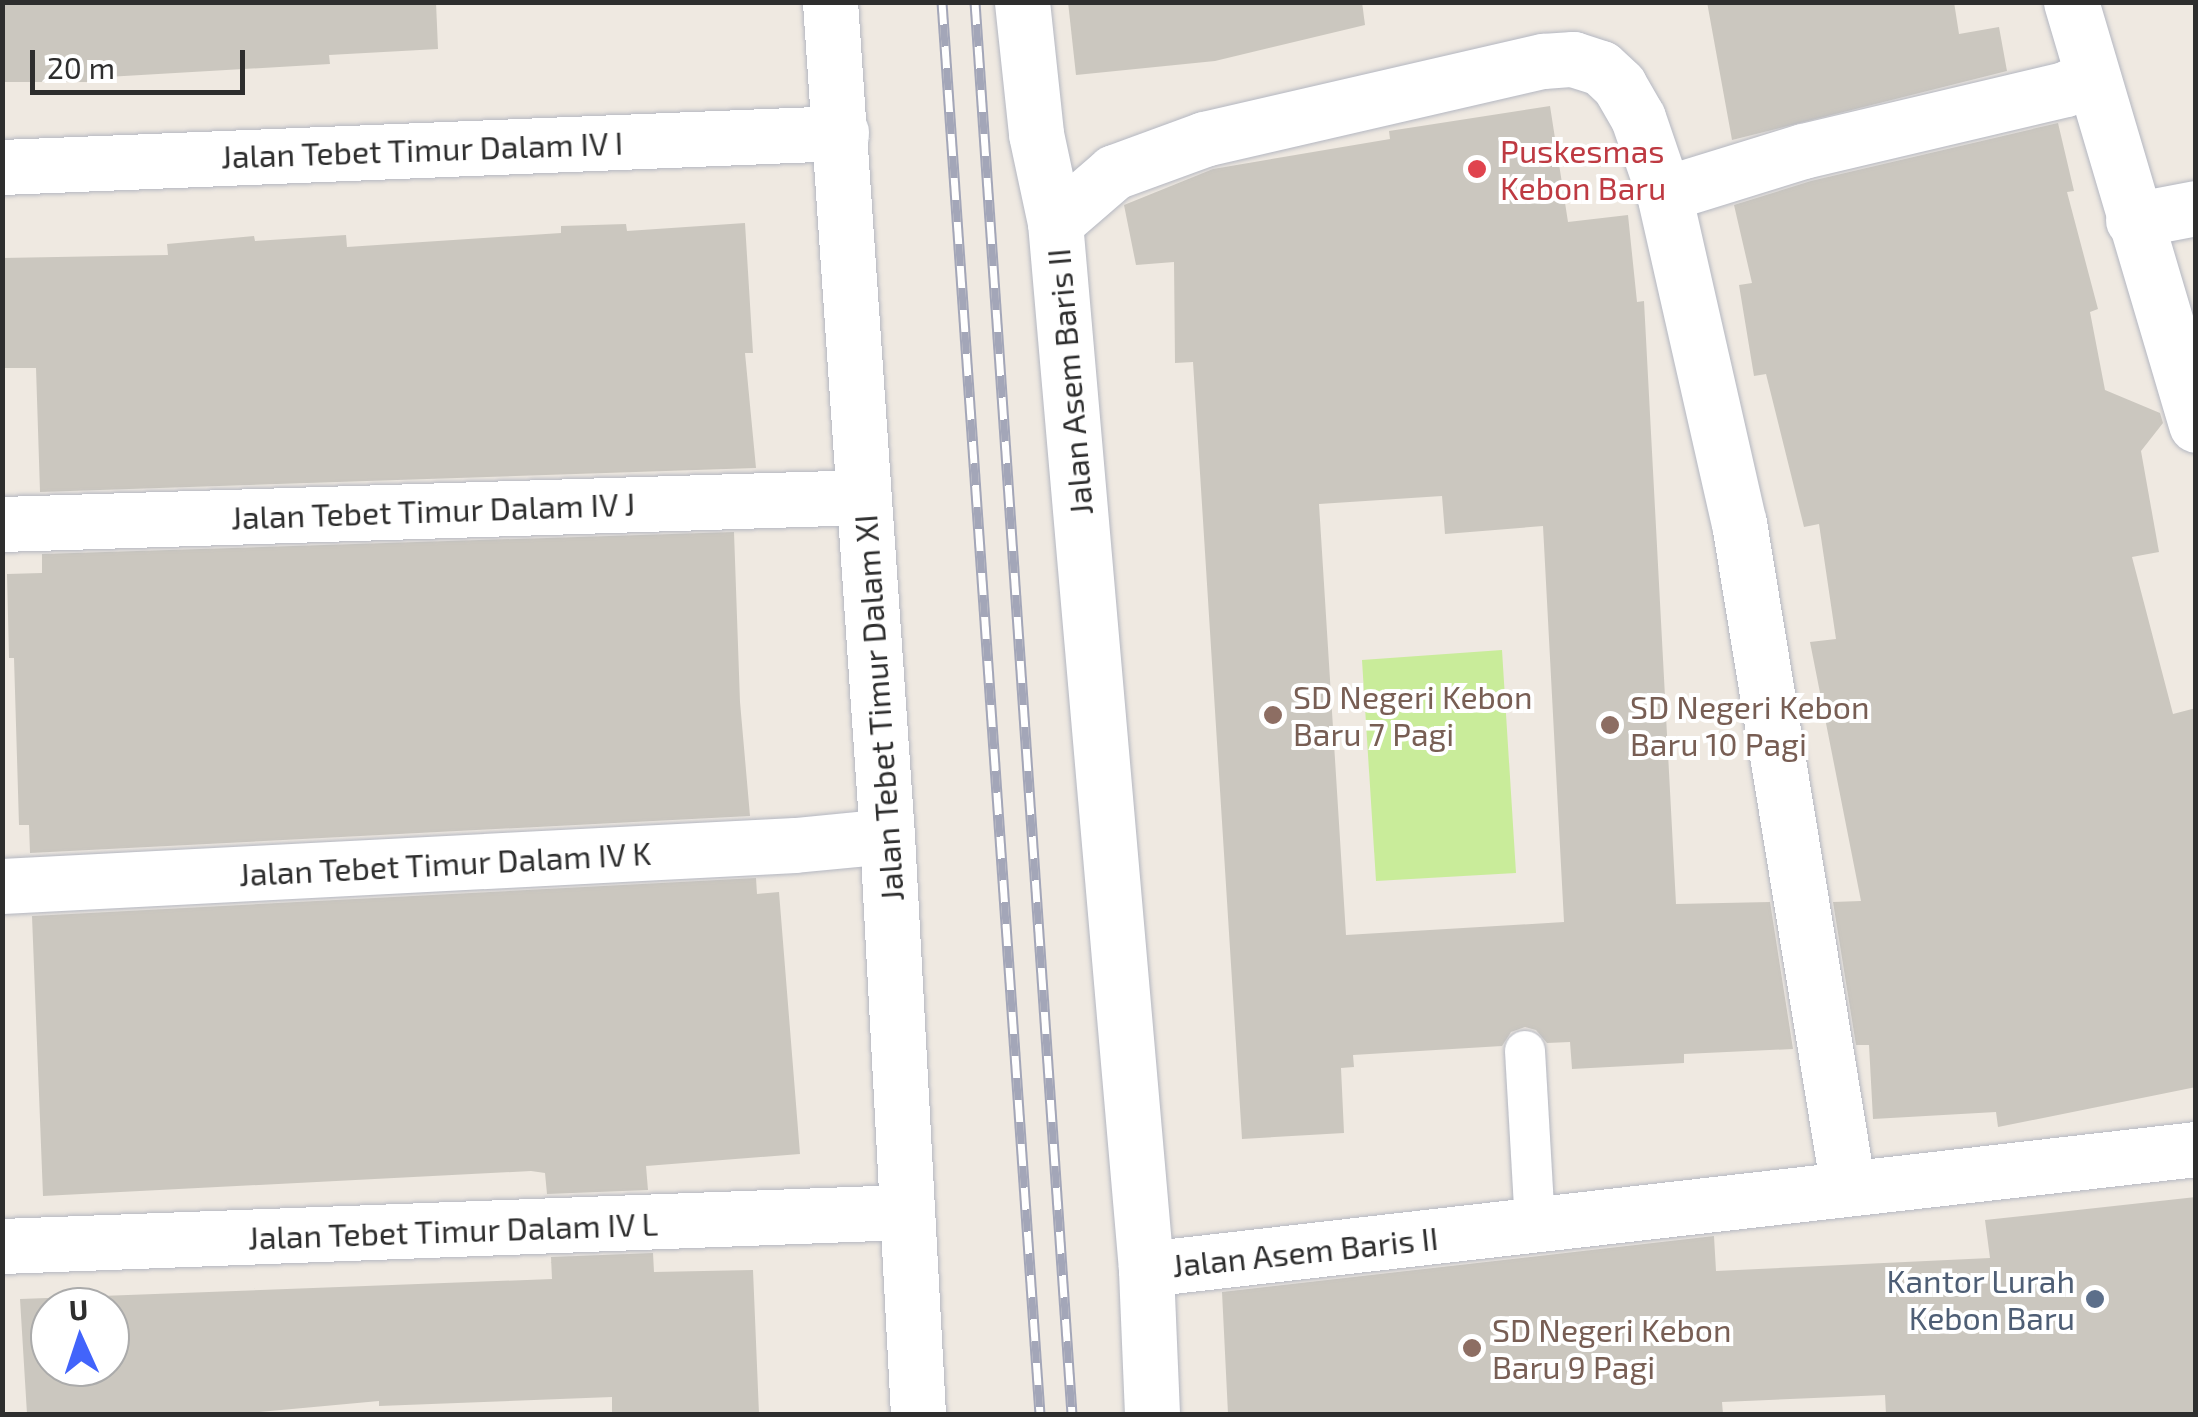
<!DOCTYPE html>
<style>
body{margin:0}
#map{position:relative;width:2198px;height:1417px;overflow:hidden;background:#efe9e1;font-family:"Exo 2",sans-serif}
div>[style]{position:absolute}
.pitch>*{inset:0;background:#c9ec9a}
.building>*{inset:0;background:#cbc7bf}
.roads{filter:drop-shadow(0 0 2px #b4b7c1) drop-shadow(0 0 2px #b4b7c1)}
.service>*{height:40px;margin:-20px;padding:0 20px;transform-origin:20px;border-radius:20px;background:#fff}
.minor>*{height:55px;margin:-27.5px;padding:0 27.5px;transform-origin:27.5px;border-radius:27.5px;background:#fff}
.tertiary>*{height:55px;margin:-27.5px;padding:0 27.5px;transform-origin:27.5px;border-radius:27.5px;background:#fff}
.rail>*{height:11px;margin-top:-5.5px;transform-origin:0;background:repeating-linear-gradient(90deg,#fff 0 22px,#a3a6b8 0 44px);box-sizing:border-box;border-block:2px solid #a3a6b8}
.dots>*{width:28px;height:28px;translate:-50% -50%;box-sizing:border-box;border:5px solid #fff;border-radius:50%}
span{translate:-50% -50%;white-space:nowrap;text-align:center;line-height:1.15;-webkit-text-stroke:8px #fff;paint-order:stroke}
.street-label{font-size:32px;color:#2e2e2e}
.health-label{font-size:32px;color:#be3a42}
.left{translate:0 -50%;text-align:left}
.education-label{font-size:32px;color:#785e54}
.service-label{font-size:32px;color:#4e5e75}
.right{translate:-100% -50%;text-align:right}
.frame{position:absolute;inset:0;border:5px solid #2e2e2e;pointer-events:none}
.north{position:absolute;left:30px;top:1287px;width:100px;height:100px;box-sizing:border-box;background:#fff;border:2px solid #ababab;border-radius:50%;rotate:357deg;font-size:28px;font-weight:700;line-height:40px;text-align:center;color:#2e2e2e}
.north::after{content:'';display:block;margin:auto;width:35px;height:45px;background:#4264fb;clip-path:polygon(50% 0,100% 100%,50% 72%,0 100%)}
.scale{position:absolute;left:30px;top:50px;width:215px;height:45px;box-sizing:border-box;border:5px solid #2e2e2e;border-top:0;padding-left:12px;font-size:30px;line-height:35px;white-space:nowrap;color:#2e2e2e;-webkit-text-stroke:8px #fff;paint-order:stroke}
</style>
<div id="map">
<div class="pitch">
<i style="clip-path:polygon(1502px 650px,1516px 873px,1376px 881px,1362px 660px)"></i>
</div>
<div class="building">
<i style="clip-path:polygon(2px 2px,436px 2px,438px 49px,329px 55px,330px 64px,107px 77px,107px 82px,2px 82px)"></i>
<i style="clip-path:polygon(1068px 2px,1362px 2px,1365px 25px,1215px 61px,1076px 75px)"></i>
<i style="clip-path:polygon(1707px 2px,1954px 2px,1959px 34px,1999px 27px,2007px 71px,1732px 140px)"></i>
<i style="clip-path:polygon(evenodd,1550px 106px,1568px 222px,1628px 215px,1637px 302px,1644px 301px,1676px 904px,1770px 902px,1793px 1049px,1684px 1054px,1684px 1063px,1572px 1069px,1570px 1042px,1547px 1043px,1536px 1030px,1525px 1027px,1511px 1032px,1502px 1046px,1353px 1055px,1354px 1067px,1341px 1068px,1344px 1133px,1242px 1139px,1193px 362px,1175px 363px,1174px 262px,1136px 265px,1124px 205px,1213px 169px,1390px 139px,1389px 131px,1550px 106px,1442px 496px,1445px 534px,1543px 526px,1564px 922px,1346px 935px,1319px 504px,1442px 496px)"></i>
<i style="clip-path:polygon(2058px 123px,2074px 191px,2067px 192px,2098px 309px,2090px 312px,2105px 390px,2160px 413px,2163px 423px,2141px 451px,2159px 552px,2132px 557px,2173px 714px,2196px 708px,2196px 1087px,1998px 1127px,1996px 1112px,1873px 1119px,1869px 1045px,1856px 1045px,1833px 902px,1861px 901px,1810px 642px,1836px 639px,1819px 524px,1804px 527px,1766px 374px,1754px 376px,1739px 285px,1752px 283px,1734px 205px,1811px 181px)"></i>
<i style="clip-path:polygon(745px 223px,753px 353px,745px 353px,756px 468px,40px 492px,36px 368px,3px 368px,2px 258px,168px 255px,167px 244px,254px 236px,255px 241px,346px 235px,347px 247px,561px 233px,561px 226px,626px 224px,627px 231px)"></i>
<i style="clip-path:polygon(734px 532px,740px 702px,750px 816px,30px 853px,29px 825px,19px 825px,14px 658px,9px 658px,7px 574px,42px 573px,42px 554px)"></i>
<i style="clip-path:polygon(756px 878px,757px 894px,779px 892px,800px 1154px,646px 1166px,648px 1190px,547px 1194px,545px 1173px,531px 1171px,43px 1196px,32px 916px)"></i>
<i style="clip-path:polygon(2196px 1197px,2196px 1414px,1886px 1414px,1885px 1395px,1722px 1402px,1723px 1414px,1228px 1414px,1222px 1292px,1714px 1236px,1716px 1271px,1990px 1258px,1985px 1220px)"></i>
<i style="clip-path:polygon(evenodd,653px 1253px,654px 1272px,753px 1270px,759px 1414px,612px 1414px,612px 1397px,379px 1406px,379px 1401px,239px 1414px,27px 1414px,20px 1299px,552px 1279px,551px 1257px,653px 1253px,50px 1307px,110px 1307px,110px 1367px,50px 1367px,50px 1307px)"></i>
</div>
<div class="roads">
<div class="service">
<i style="left:1525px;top:1051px;width:174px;rotate:86.7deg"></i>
</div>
<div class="minor">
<i style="left:1022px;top:2px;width:133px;rotate:83.9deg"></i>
<i style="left:1036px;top:134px;width:91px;rotate:77.9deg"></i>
<i style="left:2px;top:167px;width:840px;rotate:-2.32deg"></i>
<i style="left:1664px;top:194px;width:145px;rotate:-17.2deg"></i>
<i style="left:1803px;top:151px;width:269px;rotate:-13.3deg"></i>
<i style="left:2065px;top:89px;width:28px;rotate:-26deg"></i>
<i style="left:2133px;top:220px;width:64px;rotate:-10.8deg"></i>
<i style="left:2px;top:524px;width:862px;rotate:-1.79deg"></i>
<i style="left:2px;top:886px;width:794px;rotate:-2.96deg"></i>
<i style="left:795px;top:845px;width:92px;rotate:-5.6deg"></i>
<i style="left:2px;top:1246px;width:903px;rotate:-2.16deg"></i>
<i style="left:1146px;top:1269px;width:1057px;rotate:-6.52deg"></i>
<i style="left:1152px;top:1414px;width:145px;rotate:-92.4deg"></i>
<i style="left:1146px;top:1269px;width:1050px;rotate:-94.97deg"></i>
<i style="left:1055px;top:223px;width:78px;rotate:-40.8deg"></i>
<i style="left:1114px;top:172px;width:96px;rotate:-20.1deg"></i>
<i style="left:1204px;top:139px;width:348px;rotate:-13deg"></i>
<i style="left:1543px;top:61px;width:30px;rotate:-4deg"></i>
<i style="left:1573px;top:59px;width:29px;rotate:18deg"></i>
<i style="left:1601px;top:68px;width:25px;rotate:43deg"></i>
<i style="left:1619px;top:85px;width:38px;rotate:60deg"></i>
<i style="left:1638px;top:118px;width:80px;rotate:71.1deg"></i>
<i style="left:1664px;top:194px;width:337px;rotate:77.2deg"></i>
<i style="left:1739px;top:523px;width:674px;rotate:80.69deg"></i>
</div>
<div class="tertiary">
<i style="left:830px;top:2px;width:836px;rotate:86.09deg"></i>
<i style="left:887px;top:836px;width:579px;rotate:86.93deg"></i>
<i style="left:2071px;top:2px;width:441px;rotate:73.5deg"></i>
</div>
</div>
<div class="rail">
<i style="left:942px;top:2px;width:1415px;rotate:86.03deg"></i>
<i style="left:975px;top:2px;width:1415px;rotate:86.07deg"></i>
</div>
<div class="dots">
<i style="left:1477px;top:169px;background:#e0444e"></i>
<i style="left:1273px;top:715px;background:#8d6e63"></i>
<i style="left:1610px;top:725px;background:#8d6e63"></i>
<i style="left:2095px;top:1299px;background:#5c6f8a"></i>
<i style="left:1472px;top:1348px;background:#8d6e63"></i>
</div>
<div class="street-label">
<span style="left:422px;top:149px;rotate:-2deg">Jalan Tebet Timur Dalam IV I</span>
<span style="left:1069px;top:382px;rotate:-95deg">Jalan Asem Baris II</span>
<span style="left:433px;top:510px;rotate:-2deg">Jalan Tebet Timur Dalam IV J</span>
<span style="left:878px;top:708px;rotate:-94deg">Jalan Tebet Timur Dalam XI</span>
<span style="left:445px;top:863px;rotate:-3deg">Jalan Tebet Timur Dalam IV K</span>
<span style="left:453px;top:1230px;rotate:-2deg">Jalan Tebet Timur Dalam IV L</span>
<span style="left:1305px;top:1251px;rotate:-6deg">Jalan Asem Baris II</span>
</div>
<div class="health-label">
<span class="left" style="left:1500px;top:169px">Puskesmas<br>Kebon Baru</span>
</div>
<div class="education-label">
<span class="left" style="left:1293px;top:715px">SD Negeri Kebon<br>Baru 7 Pagi</span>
<span class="left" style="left:1630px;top:725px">SD Negeri Kebon<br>Baru 10 Pagi</span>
<span class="left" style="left:1492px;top:1348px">SD Negeri Kebon<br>Baru 9 Pagi</span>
</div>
<div class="service-label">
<span class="right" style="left:2075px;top:1299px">Kantor Lurah<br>Kebon Baru</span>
</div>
<div class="frame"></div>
<div class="north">U</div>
<div class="scale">20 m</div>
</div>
